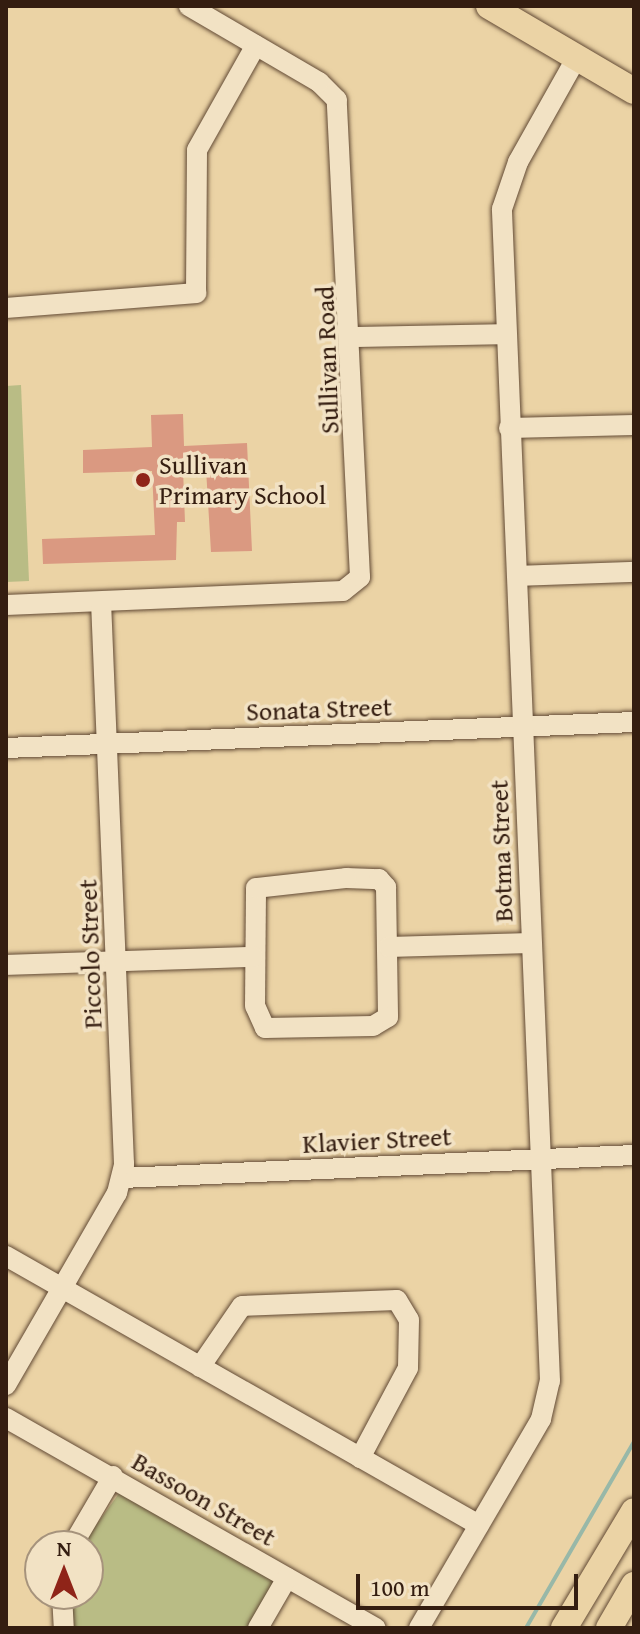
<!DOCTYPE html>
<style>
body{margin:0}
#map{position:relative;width:640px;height:1634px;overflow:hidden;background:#ebd3a5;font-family:"Gentium Book Plus",serif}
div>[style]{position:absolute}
.green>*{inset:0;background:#b9bc85}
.stream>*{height:4px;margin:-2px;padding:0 2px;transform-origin:2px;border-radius:2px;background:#98b8a8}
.building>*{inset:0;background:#da9981}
.roads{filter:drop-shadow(0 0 2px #624a35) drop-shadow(0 0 2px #624a35)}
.minor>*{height:20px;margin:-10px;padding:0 10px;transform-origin:10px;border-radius:10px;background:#f2e2c4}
.major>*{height:26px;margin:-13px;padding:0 13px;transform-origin:13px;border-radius:13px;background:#ebd3a5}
.dots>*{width:22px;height:22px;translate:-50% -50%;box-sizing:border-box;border:4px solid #f2e2c4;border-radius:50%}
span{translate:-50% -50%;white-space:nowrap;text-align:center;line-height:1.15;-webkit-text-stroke:7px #f2e2c4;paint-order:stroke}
.street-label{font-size:26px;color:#341d10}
.poi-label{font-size:26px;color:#341d10}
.left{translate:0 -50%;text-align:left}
.frame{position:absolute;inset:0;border:8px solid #341d10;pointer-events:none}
.north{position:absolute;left:24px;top:1530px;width:80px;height:80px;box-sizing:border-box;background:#f2e2c4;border:2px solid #a6937c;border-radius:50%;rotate:0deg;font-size:22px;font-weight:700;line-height:32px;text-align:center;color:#341d10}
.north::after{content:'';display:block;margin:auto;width:28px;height:36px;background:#8f2418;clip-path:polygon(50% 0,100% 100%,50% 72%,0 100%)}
.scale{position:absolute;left:356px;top:1574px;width:222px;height:36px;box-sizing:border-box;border:4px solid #341d10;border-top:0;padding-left:10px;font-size:24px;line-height:28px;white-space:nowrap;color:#341d10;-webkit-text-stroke:6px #f2e2c4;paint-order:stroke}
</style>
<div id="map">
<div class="green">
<i style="clip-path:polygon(21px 385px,29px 581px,6px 582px,6px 386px)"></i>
<i style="clip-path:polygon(120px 1492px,274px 1580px,253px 1628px,71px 1628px,69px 1594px,88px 1594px,88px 1546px,81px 1546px)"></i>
</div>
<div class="stream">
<i style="left:526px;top:1628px;width:215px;rotate:-59.9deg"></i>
</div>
<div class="building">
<i style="clip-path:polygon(183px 414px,184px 446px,247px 443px,252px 551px,211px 552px,206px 469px,183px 469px,185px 522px,177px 522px,176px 560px,43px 564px,42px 539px,155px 535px,152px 471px,83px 473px,83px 450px,152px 447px,151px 415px)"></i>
</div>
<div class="roads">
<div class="minor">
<i style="left:6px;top:308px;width:191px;rotate:-4.5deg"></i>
<i style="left:196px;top:293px;width:143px;rotate:-89.6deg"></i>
<i style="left:197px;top:150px;width:120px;rotate:-60.7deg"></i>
<i style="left:353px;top:337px;width:150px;rotate:-1.1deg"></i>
<i style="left:509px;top:428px;width:125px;rotate:-1.4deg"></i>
<i style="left:518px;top:576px;width:116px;rotate:-2deg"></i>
<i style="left:6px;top:605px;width:337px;rotate:-2.4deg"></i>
<i style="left:343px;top:591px;width:22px;rotate:-39deg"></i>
<i style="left:360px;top:577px;width:478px;rotate:-92.8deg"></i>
<i style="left:337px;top:100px;width:25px;rotate:-135deg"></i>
<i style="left:319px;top:82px;width:151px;rotate:-149.7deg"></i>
<i style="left:6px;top:748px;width:629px;rotate:-2.37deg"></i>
<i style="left:346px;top:878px;width:33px;rotate:2deg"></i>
<i style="left:379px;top:879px;width:11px;rotate:49deg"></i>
<i style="left:386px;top:887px;width:130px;rotate:89.1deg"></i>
<i style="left:388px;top:1017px;width:17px;rotate:149deg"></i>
<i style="left:373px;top:1026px;width:108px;rotate:178.9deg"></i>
<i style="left:265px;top:1028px;width:24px;rotate:-114deg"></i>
<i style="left:255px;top:1006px;width:118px;rotate:-89.5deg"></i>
<i style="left:256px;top:888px;width:91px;rotate:-6.3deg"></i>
<i style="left:389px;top:947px;width:141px;rotate:-1.6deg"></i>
<i style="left:6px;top:965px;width:247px;rotate:-1.9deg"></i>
<i style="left:122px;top:1178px;width:513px;rotate:-2.57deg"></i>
<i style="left:6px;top:1256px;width:544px;rotate:29.63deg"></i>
<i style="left:200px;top:1367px;width:74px;rotate:-55.5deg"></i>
<i style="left:242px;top:1306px;width:155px;rotate:-2.2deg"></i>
<i style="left:397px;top:1300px;width:23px;rotate:59deg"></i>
<i style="left:409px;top:1320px;width:48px;rotate:91.2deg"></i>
<i style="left:408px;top:1368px;width:102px;rotate:118.1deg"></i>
<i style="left:6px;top:1385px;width:222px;rotate:-60deg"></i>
<i style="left:117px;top:1193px;width:30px;rotate:-76deg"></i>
<i style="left:124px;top:1164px;width:562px;rotate:-92.34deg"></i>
<i style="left:6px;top:1418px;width:425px;rotate:29.6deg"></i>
<i style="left:72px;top:1546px;width:81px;rotate:-59.6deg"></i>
<i style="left:62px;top:1594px;width:34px;rotate:87deg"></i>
<i style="left:258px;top:1628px;width:58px;rotate:-59.9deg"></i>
<i style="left:419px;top:1628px;width:242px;rotate:-59.7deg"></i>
<i style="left:541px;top:1419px;width:39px;rotate:-77deg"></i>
<i style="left:550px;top:1381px;width:1173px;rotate:-92.35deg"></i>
<i style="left:502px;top:209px;width:50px;rotate:-71.2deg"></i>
<i style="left:518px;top:162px;width:120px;rotate:-60.7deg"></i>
</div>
<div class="major">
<i style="left:489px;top:6px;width:168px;rotate:30.4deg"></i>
<i style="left:564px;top:1628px;width:136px;rotate:-59.1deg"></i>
<i style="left:609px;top:1628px;width:50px;rotate:-59.8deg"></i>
</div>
</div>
<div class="dots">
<i style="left:143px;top:480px;background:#8f2418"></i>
</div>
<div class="street-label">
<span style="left:327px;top:360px;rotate:-92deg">Sullivan Road</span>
<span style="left:319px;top:709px;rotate:-2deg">Sonata Street</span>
<span style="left:501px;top:851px;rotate:-92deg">Botma Street</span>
<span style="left:90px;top:954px;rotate:-92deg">Piccolo Street</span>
<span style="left:377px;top:1140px;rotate:-3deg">Klavier Street</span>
<span style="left:204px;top:1499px;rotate:30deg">Bassoon Street</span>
</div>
<div class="poi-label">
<span class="left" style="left:159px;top:480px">Sullivan<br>Primary School</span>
</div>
<div class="frame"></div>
<div class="north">N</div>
<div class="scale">100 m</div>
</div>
